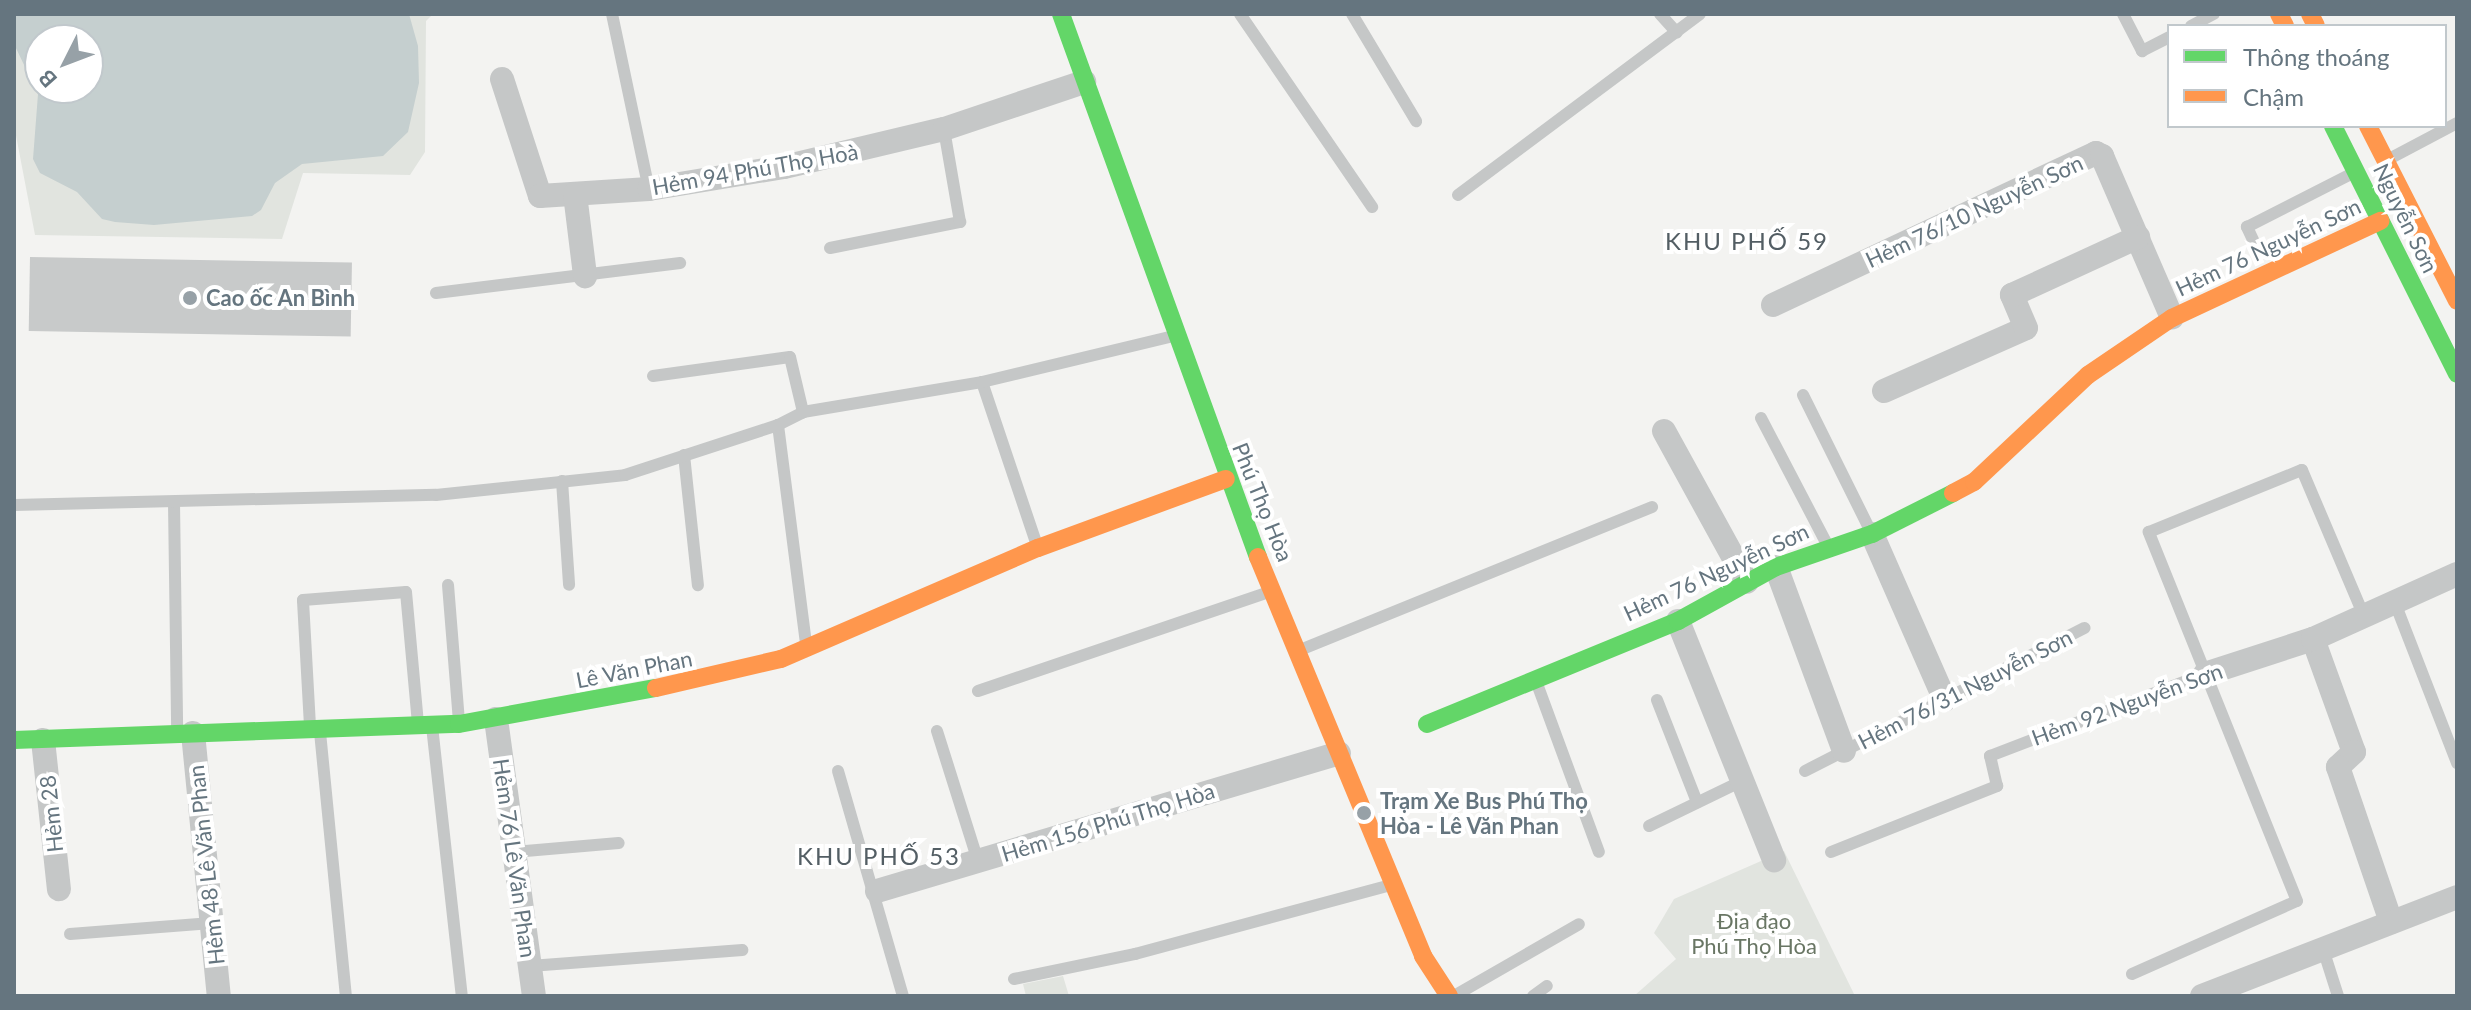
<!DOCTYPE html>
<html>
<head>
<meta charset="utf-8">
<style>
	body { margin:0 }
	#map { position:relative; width:2471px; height:1010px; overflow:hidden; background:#f3f3f1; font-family:Lato,sans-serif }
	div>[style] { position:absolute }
	.green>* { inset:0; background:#e1e4df }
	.water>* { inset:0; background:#c5cfcf }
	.building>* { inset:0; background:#c8caca; transform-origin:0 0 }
	.lane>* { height:12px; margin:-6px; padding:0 6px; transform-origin:6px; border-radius:6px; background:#c5c7c7 }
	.street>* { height:24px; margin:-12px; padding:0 12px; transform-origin:12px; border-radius:12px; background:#c5c7c7 }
	.fast>* { height:18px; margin:-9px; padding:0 9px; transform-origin:9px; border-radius:9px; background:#63d668 }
	.slow>* { height:18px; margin:-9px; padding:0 9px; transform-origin:9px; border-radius:9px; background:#ff974d }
	.dots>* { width:22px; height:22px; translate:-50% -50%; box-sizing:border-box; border:4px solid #fff; border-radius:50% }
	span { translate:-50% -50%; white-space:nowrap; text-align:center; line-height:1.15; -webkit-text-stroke:8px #fff; paint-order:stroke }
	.street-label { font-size:22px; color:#65757f }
	.poi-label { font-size:22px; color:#65757f; font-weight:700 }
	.left { translate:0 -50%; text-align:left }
	.park-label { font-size:22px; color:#697664 }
	.neighbourhood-label { font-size:24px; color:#535e64; letter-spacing:2px }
	.frame { position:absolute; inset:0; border:16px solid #65757f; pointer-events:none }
	.legend { position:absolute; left:2167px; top:24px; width:280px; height:104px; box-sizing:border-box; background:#fff; border:2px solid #c1c8cc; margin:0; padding:10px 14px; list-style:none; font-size:24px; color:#65757f }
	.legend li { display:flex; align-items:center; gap:16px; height:40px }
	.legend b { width:40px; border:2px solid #c1c8cc }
	.north { position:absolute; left:24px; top:24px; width:80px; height:80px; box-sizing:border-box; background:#fff; border:2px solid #c1c8cc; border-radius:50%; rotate:228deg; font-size:22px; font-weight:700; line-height:32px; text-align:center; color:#65757f }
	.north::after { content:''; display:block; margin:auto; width:28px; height:36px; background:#97a1a7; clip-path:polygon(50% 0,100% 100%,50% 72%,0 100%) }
</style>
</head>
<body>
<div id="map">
	<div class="green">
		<div style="clip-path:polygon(evenodd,14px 14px,433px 14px,426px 21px,425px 152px,410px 175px,303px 173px,282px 239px,35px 235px,14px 125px,14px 14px,40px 40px,88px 40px,88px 88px,40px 88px,40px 40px)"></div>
		<div style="clip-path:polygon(1784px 851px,1855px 996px,1634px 996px,1676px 959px,1654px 933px,1674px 899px)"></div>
		<div style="clip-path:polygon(1063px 976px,1069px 996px,1026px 996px,1023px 984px)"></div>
	</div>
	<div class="water">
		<div style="clip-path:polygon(evenodd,14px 14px,409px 14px,418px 46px,419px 83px,408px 132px,383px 156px,302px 164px,275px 183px,261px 210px,252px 216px,154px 225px,115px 222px,102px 219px,77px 192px,40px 173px,33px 159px,38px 94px,14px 44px,14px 14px,40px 40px,88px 40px,88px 88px,40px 88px,40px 40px)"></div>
	</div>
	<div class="building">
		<div style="left:30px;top:257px;width:322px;height:74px;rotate:1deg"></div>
	</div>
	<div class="lane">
		<div style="left:612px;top:14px;width:179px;rotate:78.1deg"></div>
		<div style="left:1240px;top:14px;width:234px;rotate:55.6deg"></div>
		<div style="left:1352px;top:14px;width:125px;rotate:59.1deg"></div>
		<div style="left:1660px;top:14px;width:25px;rotate:48deg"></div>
		<div style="left:2123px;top:14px;width:42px;rotate:62.8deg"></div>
		<div style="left:2142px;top:51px;width:30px;rotate:-27deg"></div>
		<div style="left:2191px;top:26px;width:26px;rotate:-28deg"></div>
		<div style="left:2389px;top:159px;width:77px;rotate:-27.9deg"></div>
		<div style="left:1458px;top:195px;width:302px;rotate:-36.8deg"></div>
		<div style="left:2254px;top:242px;width:17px;rotate:-115deg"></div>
		<div style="left:2247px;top:227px;width:119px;rotate:-27deg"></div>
		<div style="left:830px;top:248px;width:133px;rotate:-11.3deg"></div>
		<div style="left:960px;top:222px;width:94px;rotate:-99.8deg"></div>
		<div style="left:436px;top:293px;width:246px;rotate:-7deg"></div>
		<div style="left:653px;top:376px;width:138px;rotate:-7.9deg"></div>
		<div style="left:790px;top:357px;width:57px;rotate:76.7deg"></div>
		<div style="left:982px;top:382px;width:172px;rotate:71.4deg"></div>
		<div style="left:1803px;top:395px;width:153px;rotate:63.6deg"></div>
		<div style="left:1761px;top:418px;width:144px;rotate:62.4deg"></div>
		<div style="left:778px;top:425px;width:221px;rotate:82.7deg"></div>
		<div style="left:684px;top:455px;width:131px;rotate:83.9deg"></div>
		<div style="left:562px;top:481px;width:104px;rotate:86.1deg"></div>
		<div style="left:174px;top:503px;width:228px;rotate:89.2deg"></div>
		<div style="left:14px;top:505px;width:422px;rotate:-1.4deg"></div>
		<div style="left:436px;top:495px;width:190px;rotate:-6deg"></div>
		<div style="left:625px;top:475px;width:161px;rotate:-18.1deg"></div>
		<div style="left:778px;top:425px;width:28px;rotate:-27deg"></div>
		<div style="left:803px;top:412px;width:181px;rotate:-9.5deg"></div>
		<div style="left:982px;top:382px;width:197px;rotate:-13.5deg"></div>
		<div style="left:448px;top:585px;width:137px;rotate:85.4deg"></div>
		<div style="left:2395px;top:603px;width:172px;rotate:68.8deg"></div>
		<div style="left:1300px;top:650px;width:380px;rotate:-22.1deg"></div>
		<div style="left:1536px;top:681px;width:182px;rotate:69.8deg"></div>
		<div style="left:978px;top:691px;width:307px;rotate:-18.8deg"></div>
		<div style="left:1657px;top:700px;width:110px;rotate:68.6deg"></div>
		<div style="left:310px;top:726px;width:126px;rotate:-93.2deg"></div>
		<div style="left:303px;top:600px;width:103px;rotate:-4.4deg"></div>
		<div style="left:406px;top:592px;width:133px;rotate:84.8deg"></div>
		<div style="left:432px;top:726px;width:272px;rotate:83.7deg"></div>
		<div style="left:937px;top:731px;width:136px;rotate:72.5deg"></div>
		<div style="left:320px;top:732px;width:265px;rotate:84.4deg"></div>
		<div style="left:838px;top:771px;width:234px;rotate:73.9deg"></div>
		<div style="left:1805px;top:771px;width:314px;rotate:-27.1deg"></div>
		<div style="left:1649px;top:826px;width:103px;rotate:-25.8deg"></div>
		<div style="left:514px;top:852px;width:105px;rotate:-4.9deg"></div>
		<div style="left:1831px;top:852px;width:179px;rotate:-21.7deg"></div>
		<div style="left:1997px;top:786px;width:31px;rotate:-103deg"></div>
		<div style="left:1990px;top:756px;width:230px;rotate:-20.9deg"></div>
		<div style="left:70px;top:934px;width:142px;rotate:-4.4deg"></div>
		<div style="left:2323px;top:949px;width:49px;rotate:72.3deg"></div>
		<div style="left:530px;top:966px;width:213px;rotate:-4.3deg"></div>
		<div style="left:2132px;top:974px;width:180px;rotate:-23.9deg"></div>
		<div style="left:2297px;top:901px;width:398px;rotate:-111.9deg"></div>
		<div style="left:2149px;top:532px;width:165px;rotate:-22.1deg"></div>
		<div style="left:2302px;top:470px;width:159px;rotate:67deg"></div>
		<div style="left:1014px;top:979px;width:124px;rotate:-11.7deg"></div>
		<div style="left:1135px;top:954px;width:264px;rotate:-15.1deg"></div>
		<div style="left:1454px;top:996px;width:144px;rotate:-29.9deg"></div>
		<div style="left:1533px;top:996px;width:17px;rotate:-36deg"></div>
	</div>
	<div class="street">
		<div style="left:502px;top:79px;width:123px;rotate:72deg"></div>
		<div style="left:540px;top:196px;width:109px;rotate:-3.7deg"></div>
		<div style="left:649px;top:189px;width:137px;rotate:-9.3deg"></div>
		<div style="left:784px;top:167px;width:164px;rotate:-13.4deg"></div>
		<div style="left:944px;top:129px;width:148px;rotate:-18.6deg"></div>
		<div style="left:575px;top:194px;width:83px;rotate:83deg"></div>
		<div style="left:1773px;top:305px;width:357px;rotate:-25.2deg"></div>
		<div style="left:2096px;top:153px;width:7px;rotate:27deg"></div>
		<div style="left:2102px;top:156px;width:176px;rotate:66.6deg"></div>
		<div style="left:1884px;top:391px;width:155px;rotate:-23.9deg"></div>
		<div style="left:2026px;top:328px;width:36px;rotate:-113deg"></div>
		<div style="left:2012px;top:295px;width:139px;rotate:-24.7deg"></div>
		<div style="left:1664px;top:431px;width:172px;rotate:61.2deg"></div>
		<div style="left:1872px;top:534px;width:181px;rotate:66.3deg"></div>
		<div style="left:1776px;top:567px;width:196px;rotate:69.7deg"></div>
		<div style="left:1678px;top:621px;width:258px;rotate:68.1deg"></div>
		<div style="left:2313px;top:639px;width:120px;rotate:70.1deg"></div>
		<div style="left:2354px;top:752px;width:22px;rotate:137deg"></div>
		<div style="left:2338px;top:767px;width:164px;rotate:71.1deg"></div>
		<div style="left:2205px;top:674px;width:114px;rotate:-18deg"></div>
		<div style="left:2313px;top:639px;width:158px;rotate:-24.3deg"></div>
		<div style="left:496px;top:719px;width:280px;rotate:82.2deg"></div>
		<div style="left:193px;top:733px;width:264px;rotate:84.4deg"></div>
		<div style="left:43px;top:740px;width:150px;rotate:83.9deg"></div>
		<div style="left:877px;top:891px;width:482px;rotate:-16.6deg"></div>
		<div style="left:2202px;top:996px;width:274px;rotate:-21.2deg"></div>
	</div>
	<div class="fast">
		<div style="left:1061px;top:14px;width:578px;rotate:70.06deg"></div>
		<div style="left:2333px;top:126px;width:277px;rotate:63.4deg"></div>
		<div style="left:1427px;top:724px;width:271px;rotate:-22.3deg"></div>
		<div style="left:1678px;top:621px;width:112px;rotate:-28.9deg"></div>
		<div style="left:1776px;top:567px;width:102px;rotate:-19deg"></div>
		<div style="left:1872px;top:534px;width:91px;rotate:-26.8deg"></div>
		<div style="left:14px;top:740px;width:445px;rotate:-2.1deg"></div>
		<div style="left:459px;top:724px;width:200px;rotate:-10.4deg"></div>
	</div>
	<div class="slow">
		<div style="left:2279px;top:14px;width:13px;rotate:63deg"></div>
		<div style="left:2310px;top:14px;width:13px;rotate:63deg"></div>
		<div style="left:2368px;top:126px;width:196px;rotate:63deg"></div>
		<div style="left:1953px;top:493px;width:24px;rotate:-28deg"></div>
		<div style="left:1974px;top:482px;width:156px;rotate:-43.2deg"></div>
		<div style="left:2088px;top:375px;width:102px;rotate:-34.2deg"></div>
		<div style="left:2172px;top:318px;width:230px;rotate:-25deg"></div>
		<div style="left:1258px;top:557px;width:432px;rotate:67.5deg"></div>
		<div style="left:1423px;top:956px;width:48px;rotate:57deg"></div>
		<div style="left:656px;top:688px;width:128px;rotate:-13.1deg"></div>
		<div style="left:781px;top:659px;width:280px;rotate:-23.4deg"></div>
		<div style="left:1038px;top:548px;width:200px;rotate:-20.2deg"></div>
	</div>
	<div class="dots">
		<div style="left:190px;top:298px;background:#97a1a7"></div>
		<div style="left:1364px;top:813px;background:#97a1a7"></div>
	</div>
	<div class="street-label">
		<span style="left:755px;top:169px;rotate:-10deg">Hẻm 94 Phú Thọ Hoà</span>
		<span style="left:1974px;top:211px;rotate:-25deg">Hẻm 76/10 Nguyễn Sơn</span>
		<span style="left:2406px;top:218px;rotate:64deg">Nguyễn Sơn</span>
		<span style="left:2268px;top:247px;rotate:-25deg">Hẻm 76 Nguyễn Sơn</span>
		<span style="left:1263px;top:502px;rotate:68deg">Phú Thọ Hòa</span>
		<span style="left:1716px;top:572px;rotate:-25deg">Hẻm 76 Nguyễn Sơn</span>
		<span style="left:634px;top:669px;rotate:-11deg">Lê Văn Phan</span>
		<span style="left:1965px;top:689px;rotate:-27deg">Hẻm 76/31 Nguyễn Sơn</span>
		<span style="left:2127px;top:704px;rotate:-20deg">Hẻm 92 Nguyễn Sơn</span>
		<span style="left:51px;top:814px;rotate:-96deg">Hẻm 28</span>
		<span style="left:1108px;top:822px;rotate:-17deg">Hẻm 156 Phú Thọ Hòa</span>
		<span style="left:515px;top:858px;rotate:82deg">Hẻm 76 Lê Văn Phan</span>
		<span style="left:206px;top:865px;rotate:-96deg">Hẻm 48 Lê Văn Phan</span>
	</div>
	<div class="poi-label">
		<span class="left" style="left:206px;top:298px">Cao ốc An Bình</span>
		<span class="left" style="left:1380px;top:813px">Trạm Xe Bus Phú Thọ<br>Hòa - Lê Văn Phan</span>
	</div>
	<div class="park-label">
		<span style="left:1754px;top:933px">Địa đạo<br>Phú Thọ Hòa</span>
	</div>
	<div class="neighbourhood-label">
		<span style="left:1747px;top:241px">KHU PHỐ 59</span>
		<span style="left:879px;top:856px">KHU PHỐ 53</span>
	</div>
	<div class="frame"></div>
	<ul class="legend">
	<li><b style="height:10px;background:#63d668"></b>Thông thoáng</li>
	<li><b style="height:10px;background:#ff974d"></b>Chậm</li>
	</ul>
	<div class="north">B</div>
</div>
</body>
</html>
